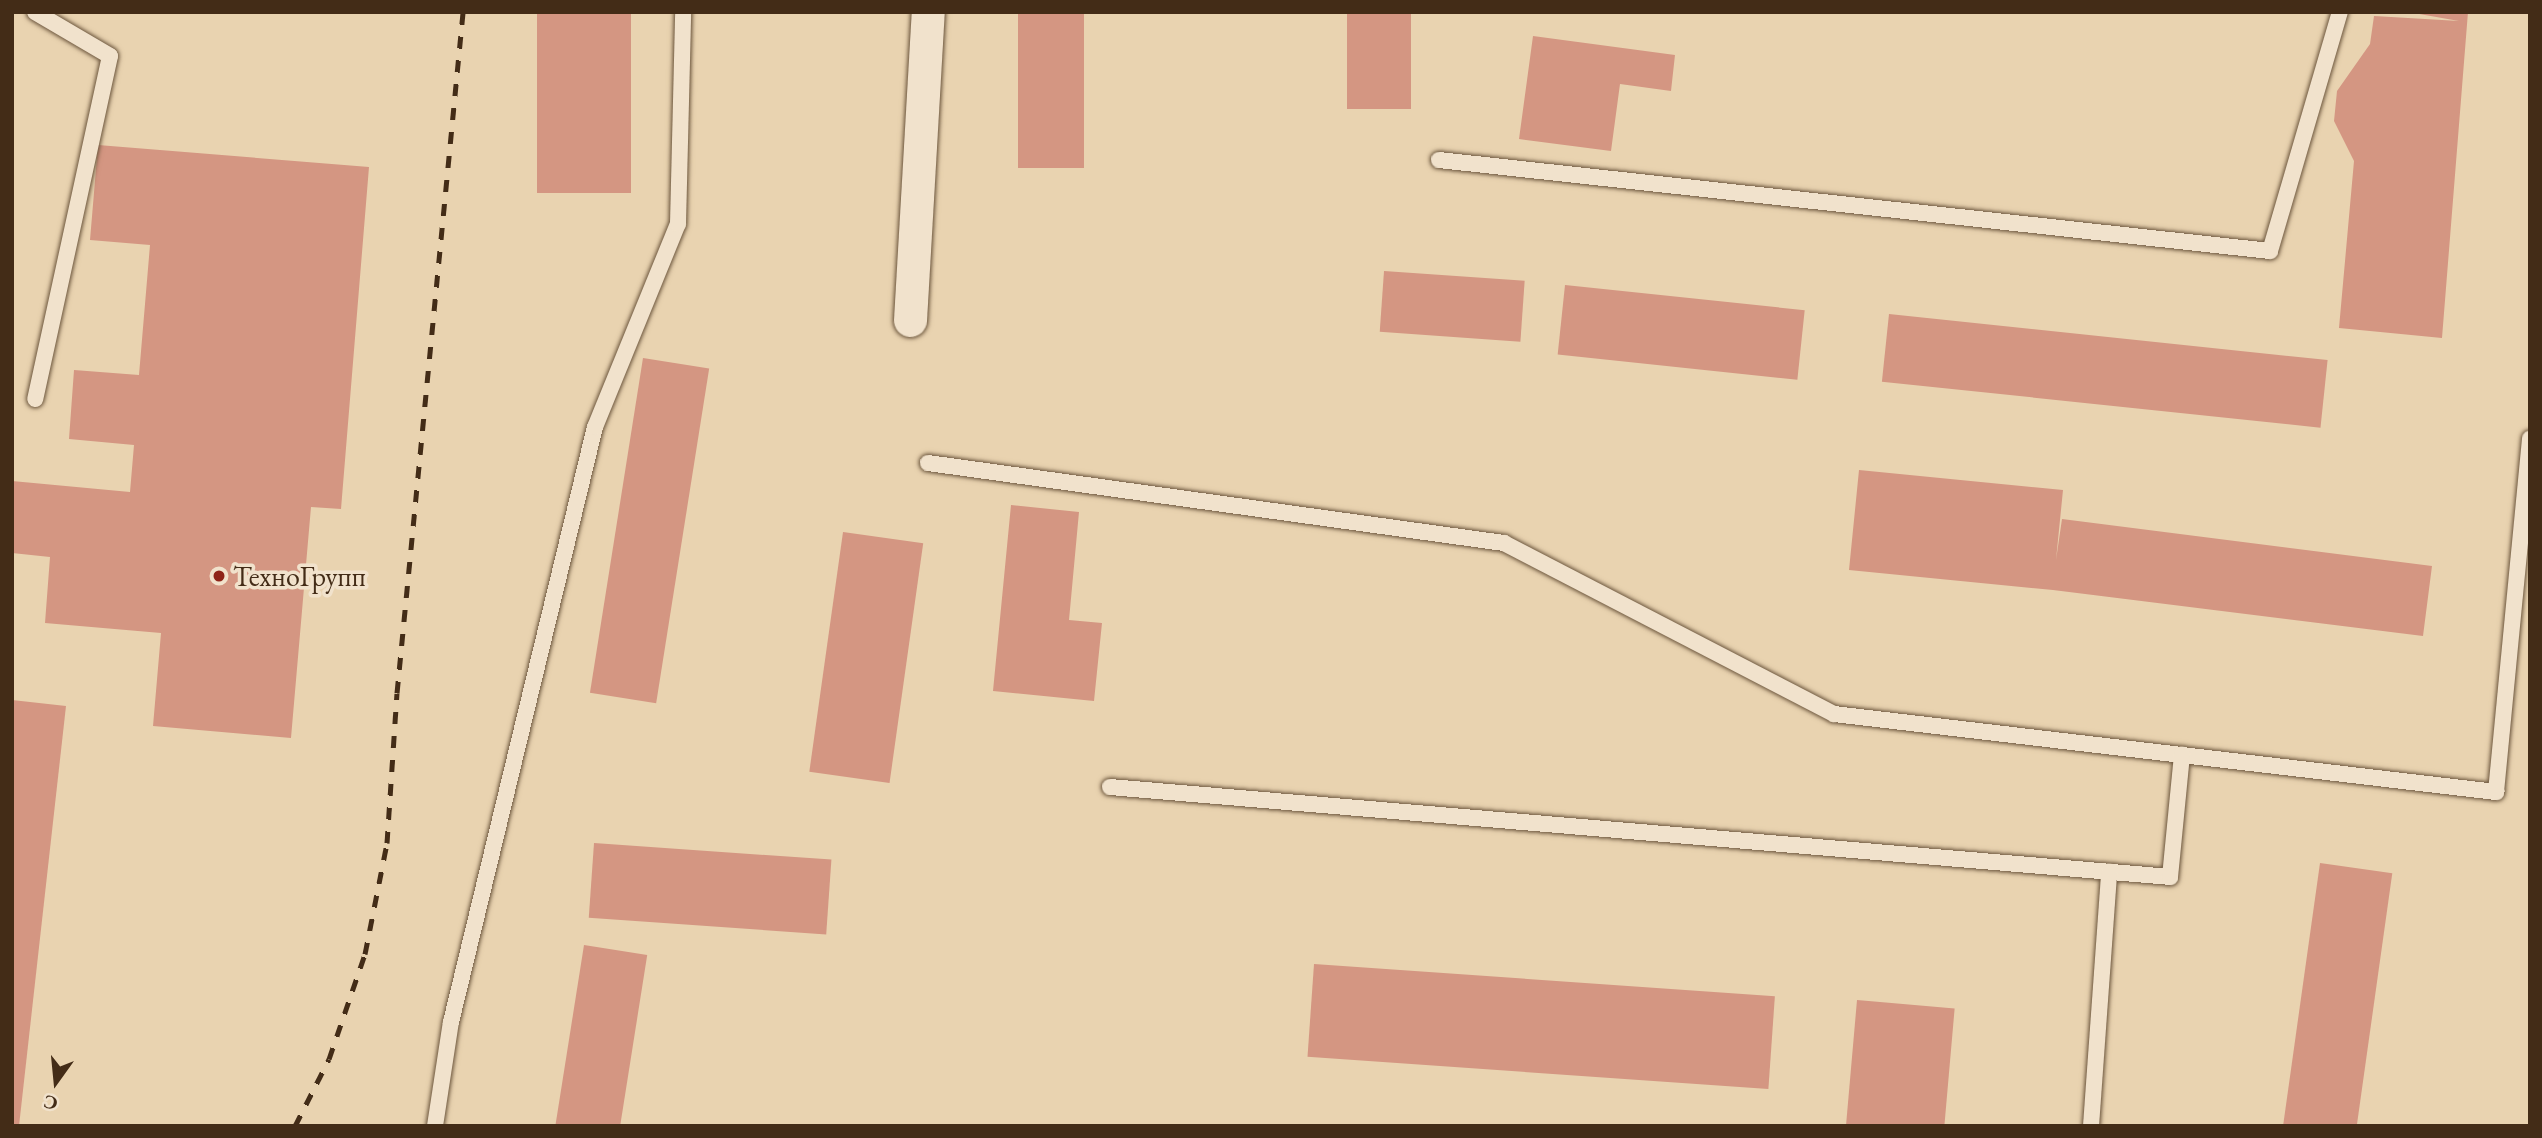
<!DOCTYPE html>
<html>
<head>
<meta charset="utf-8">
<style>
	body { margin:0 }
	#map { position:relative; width:2542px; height:1138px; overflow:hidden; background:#e9d3b0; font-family:"EB Garamond",serif }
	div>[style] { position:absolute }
	.building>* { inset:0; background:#d49682; transform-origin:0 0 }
	.roads { filter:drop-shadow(0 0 2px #6c563d) drop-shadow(0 0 2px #6c563d) }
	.service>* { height:16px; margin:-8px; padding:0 8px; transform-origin:8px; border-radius:8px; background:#f1e2cc }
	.minor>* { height:33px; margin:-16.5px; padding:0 16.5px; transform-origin:16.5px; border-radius:16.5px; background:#f1e2cc }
	.rail>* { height:5px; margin-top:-2.5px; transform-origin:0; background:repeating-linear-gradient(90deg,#432c17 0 12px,transparent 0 24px) }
	.dots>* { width:19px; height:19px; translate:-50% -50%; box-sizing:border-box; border:4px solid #f1e2cc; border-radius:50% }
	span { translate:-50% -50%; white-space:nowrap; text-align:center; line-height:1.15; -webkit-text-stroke:7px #f1e2cc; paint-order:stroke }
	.poi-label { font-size:28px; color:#432c17 }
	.left { translate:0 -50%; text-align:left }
	.frame { position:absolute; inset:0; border:14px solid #432c17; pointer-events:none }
	.north { position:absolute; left:21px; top:1047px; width:70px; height:70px; -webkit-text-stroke:5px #f1e2cc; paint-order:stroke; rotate:195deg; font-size:19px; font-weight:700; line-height:28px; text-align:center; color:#432c17 }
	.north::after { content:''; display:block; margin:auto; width:24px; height:32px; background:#432c17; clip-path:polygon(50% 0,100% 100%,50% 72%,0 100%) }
</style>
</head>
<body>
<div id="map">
	<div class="building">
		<div style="left:537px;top:12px;width:94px;height:181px"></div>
		<div style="left:1018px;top:12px;width:66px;height:156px"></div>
		<div style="left:1347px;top:12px;width:64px;height:97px"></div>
		<div style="clip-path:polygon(2408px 12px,2468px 12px,2442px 338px,2339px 328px,2354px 161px,2334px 121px,2337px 91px,2370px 44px,2374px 16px,2459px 21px)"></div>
		<div style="clip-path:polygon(1533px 36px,1675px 55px,1671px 91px,1620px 84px,1611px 151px,1519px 139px)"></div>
		<div style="clip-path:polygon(98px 145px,369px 167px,341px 509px,311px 507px,291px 738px,153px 726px,161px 633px,45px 623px,50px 557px,12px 553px,12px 481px,130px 492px,134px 445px,69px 439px,74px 370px,139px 375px,150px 245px,90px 240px)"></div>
		<div style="left:1384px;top:271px;width:141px;height:61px;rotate:4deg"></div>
		<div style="left:1565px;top:285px;width:241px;height:70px;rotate:6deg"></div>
		<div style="left:1889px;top:314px;width:441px;height:68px;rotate:6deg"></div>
		<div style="left:643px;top:358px;width:67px;height:339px;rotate:9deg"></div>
		<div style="clip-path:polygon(1859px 470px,2063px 490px,2056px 560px,2062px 519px,2432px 566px,2423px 636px,2053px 590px,1849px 570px)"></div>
		<div style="clip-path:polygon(1011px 505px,1079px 512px,1069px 620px,1102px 623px,1094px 701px,993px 691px)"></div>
		<div style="left:843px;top:532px;width:81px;height:242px;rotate:8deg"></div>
		<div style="clip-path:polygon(12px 700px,66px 706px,19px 1126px,12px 1126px)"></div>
		<div style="left:594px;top:843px;width:238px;height:75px;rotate:4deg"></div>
		<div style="left:2320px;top:863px;width:73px;height:266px;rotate:8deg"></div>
		<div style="left:584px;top:945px;width:64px;height:183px;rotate:9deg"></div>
		<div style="left:1314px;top:964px;width:462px;height:93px;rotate:4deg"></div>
		<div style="left:1857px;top:1000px;width:98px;height:126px;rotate:5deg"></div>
	</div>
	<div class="roads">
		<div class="service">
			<div style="left:35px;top:12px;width:87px;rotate:30.4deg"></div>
			<div style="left:110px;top:56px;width:351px;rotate:102.3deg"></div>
			<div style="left:1439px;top:160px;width:836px;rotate:6.25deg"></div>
			<div style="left:2270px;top:251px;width:249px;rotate:-73.7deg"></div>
			<div style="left:928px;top:463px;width:582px;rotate:7.91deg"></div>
			<div style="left:1504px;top:543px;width:372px;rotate:27.4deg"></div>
			<div style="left:1834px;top:714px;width:667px;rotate:6.72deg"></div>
			<div style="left:2496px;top:792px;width:355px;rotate:-84.5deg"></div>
			<div style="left:1110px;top:787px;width:1064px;rotate:4.85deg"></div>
			<div style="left:2170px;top:877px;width:123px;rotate:-84.4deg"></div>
			<div style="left:435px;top:1126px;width:105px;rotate:-81.3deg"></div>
			<div style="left:451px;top:1022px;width:612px;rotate:-76.4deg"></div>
			<div style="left:595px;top:427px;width:219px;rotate:-67.8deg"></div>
			<div style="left:678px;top:224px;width:212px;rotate:-88.6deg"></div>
			<div style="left:2091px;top:1126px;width:255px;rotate:-85.9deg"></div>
		</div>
		<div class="minor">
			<div style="left:910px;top:320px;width:309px;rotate:-86.7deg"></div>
		</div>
	</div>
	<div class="rail">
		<div style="left:295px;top:1126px;width:75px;rotate:-63.1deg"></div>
		<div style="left:329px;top:1059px;width:111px;rotate:-71.1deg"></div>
		<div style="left:365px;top:954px;width:113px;rotate:-78.8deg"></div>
		<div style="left:387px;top:843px;width:150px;rotate:-86.2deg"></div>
		<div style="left:397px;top:693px;width:684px;rotate:-84.46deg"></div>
	</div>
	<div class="dots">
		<div style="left:219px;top:576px;background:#8f2418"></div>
	</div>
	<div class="poi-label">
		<span class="left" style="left:233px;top:576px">ТехноГрупп</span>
	</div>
	<div class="frame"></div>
	<div class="north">С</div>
</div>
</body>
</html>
